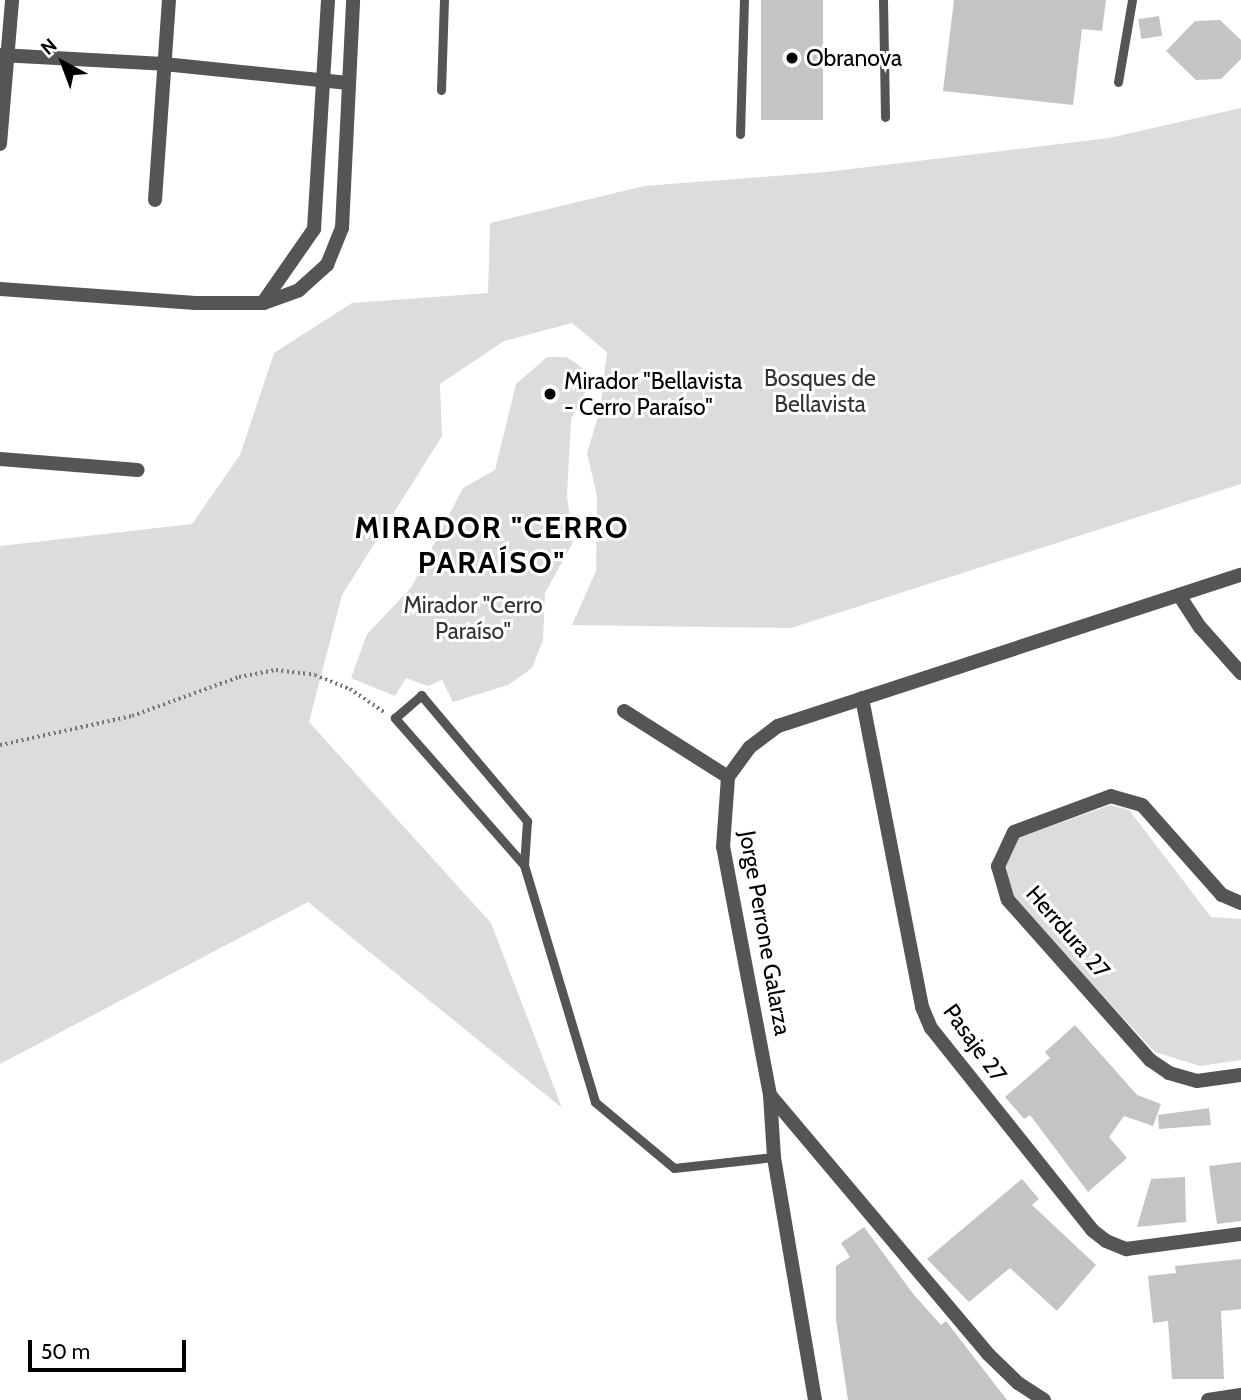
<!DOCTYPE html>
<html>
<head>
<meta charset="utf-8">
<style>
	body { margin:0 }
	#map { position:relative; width:1241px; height:1400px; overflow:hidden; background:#fff; font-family:Cabin,sans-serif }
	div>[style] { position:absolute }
	.green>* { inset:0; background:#dcdcdc }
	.building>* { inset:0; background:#c4c4c4; transform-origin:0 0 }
	.path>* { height:3.5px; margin-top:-1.75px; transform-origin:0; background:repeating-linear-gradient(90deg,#777 0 2px,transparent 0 5.5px) }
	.lane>* { height:9px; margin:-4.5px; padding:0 4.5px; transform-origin:4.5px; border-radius:4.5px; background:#555 }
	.street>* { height:14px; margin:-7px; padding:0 7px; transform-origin:7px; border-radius:7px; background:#555 }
	.dots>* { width:19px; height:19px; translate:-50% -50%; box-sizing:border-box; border:4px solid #fff; border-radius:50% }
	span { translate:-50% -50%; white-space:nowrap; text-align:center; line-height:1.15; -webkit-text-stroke:6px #fff; paint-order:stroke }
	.poi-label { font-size:23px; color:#000 }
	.left { translate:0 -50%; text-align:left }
	.park-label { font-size:23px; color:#333 }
	.street-label { font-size:23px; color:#000 }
	.district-label { font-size:30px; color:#000; font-weight:700; letter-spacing:2px }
	.north { position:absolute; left:28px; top:28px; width:70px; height:70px; -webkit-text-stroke:5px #fff; paint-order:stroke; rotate:319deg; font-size:19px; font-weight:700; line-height:28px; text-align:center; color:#000 }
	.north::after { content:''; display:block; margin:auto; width:24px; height:32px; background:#000; clip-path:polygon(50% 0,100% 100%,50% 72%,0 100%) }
	.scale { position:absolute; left:28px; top:1340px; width:158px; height:32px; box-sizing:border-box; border:4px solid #000; border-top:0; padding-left:9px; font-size:21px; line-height:24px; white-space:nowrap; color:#000; -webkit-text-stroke:5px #fff; paint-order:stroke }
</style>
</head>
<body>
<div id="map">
	<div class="green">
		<div style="clip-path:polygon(1241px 108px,1241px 484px,791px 628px,572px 625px,596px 571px,597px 496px,587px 453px,600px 410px,607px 352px,572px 323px,504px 341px,440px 384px,442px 436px,342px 595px,309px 722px,491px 923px,562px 1108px,308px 902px,0 1064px,0 546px,192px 524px,240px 455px,274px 353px,352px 303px,488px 293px,490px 223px,644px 186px,826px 172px,1109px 138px)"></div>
		<div style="clip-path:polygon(547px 357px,566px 357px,576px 363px,584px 370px,586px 391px,571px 419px,567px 496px,573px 542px,545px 593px,543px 640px,532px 668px,508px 685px,453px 702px,442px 680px,428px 686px,406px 678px,395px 696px,351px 678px,367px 634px,411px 588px,463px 488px,495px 470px,516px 384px)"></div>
		<div style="clip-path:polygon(1110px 805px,1129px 810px,1211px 917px,1241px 919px,1241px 1060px,1200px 1066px,1155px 1052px,1014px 901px,1006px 865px,1019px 838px)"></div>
	</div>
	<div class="building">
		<div style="left:761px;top:0;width:62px;height:120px"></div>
		<div style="clip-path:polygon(954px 0,1106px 0,1102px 31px,1082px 29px,1073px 105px,943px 91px)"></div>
		<div style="left:1159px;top:16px;width:20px;height:21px;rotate:81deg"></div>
		<div style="clip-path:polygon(1220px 20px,1241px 40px,1241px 59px,1221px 79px,1196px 80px,1166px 51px,1195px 21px)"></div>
		<div style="clip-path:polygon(1075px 1025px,1137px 1095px,1161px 1104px,1153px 1126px,1124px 1116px,1109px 1137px,1127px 1158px,1088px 1192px,1030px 1115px,1024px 1119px,1005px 1097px,1050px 1058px,1045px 1052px)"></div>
		<div style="clip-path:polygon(1209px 1108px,1211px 1125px,1159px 1129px,1158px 1115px)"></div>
		<div style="clip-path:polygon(1241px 1162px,1241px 1221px,1217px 1224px,1209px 1166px)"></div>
		<div style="clip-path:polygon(1185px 1177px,1186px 1222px,1137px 1227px,1151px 1179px)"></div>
		<div style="clip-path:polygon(1022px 1179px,1039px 1199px,1032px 1205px,1096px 1265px,1057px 1311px,1010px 1268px,969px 1302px,927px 1259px)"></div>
		<div style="clip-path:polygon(864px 1227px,914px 1295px,941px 1325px,946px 1321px,1007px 1400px,848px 1400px,836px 1320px,836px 1266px,850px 1257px,841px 1243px)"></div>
		<div style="clip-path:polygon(1241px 1259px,1241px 1309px,1221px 1311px,1224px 1379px,1172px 1379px,1168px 1321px,1153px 1323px,1148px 1276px,1176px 1273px,1175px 1266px)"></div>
	</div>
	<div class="path">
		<div style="left:0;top:745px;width:135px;rotate:-12.4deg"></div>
		<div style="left:132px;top:716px;width:114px;rotate:-20deg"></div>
		<div style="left:239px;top:677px;width:38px;rotate:-11deg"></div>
		<div style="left:276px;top:670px;width:39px;rotate:7deg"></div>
		<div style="left:315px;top:675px;width:38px;rotate:22deg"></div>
		<div style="left:350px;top:689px;width:41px;rotate:34.1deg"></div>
	</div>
	<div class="lane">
		<div style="left:883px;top:0;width:117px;rotate:89deg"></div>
		<div style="left:1118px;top:82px;width:83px;rotate:-80.3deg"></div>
		<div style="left:441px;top:90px;width:90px;rotate:-88.1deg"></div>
		<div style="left:740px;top:134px;width:134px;rotate:-88.3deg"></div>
		<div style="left:524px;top:865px;width:196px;rotate:-131.3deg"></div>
		<div style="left:395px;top:718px;width:35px;rotate:-41deg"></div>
		<div style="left:421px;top:695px;width:165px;rotate:49.9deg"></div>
		<div style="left:527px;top:821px;width:44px;rotate:93.9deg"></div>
		<div style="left:524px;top:865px;width:247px;rotate:73.3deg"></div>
		<div style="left:595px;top:1102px;width:103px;rotate:39.9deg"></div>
		<div style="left:674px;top:1168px;width:101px;rotate:-6.3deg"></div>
	</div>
	<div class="street">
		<div style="left:0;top:55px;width:164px;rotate:3.1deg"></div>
		<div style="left:164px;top:64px;width:185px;rotate:5.9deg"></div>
		<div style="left:0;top:144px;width:144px;rotate:-85.2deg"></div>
		<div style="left:155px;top:200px;width:200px;rotate:-86deg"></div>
		<div style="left:0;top:289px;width:196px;rotate:4.1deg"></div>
		<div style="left:195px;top:303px;width:69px"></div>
		<div style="left:264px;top:303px;width:37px;rotate:-20deg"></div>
		<div style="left:299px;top:290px;width:38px;rotate:-42deg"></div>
		<div style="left:327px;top:265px;width:40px;rotate:-68deg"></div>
		<div style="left:342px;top:228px;width:228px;rotate:-87.2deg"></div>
		<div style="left:264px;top:301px;width:88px;rotate:-55.2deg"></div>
		<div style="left:314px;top:229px;width:229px;rotate:-86.5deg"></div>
		<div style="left:0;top:459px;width:138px;rotate:4.6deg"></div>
		<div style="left:1179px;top:595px;width:38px;rotate:57deg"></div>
		<div style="left:1200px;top:627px;width:62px;rotate:48.3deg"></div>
		<div style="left:862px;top:698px;width:315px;rotate:79deg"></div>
		<div style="left:922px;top:1007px;width:23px;rotate:67deg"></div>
		<div style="left:931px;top:1028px;width:258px;rotate:51.4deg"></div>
		<div style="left:1092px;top:1230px;width:18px;rotate:38deg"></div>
		<div style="left:1106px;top:1241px;width:22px;rotate:22deg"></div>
		<div style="left:1126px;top:1249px;width:116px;rotate:-7.4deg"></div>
		<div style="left:624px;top:711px;width:123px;rotate:32.4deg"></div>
		<div style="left:1241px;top:903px;width:21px;rotate:-157deg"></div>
		<div style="left:1222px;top:895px;width:120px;rotate:-131.6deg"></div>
		<div style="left:1142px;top:805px;width:32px;rotate:-164deg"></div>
		<div style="left:1111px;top:796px;width:103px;rotate:159.6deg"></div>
		<div style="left:1014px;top:832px;width:38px;rotate:115deg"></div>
		<div style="left:998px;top:866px;width:35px;rotate:74deg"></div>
		<div style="left:1008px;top:900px;width:214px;rotate:48.4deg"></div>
		<div style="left:1150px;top:1060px;width:23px;rotate:34deg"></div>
		<div style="left:1169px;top:1073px;width:29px;rotate:16deg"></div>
		<div style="left:1197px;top:1081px;width:44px;rotate:-7.8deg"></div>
		<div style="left:770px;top:1095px;width:339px;rotate:49.9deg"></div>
		<div style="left:988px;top:1354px;width:42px;rotate:44deg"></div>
		<div style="left:1018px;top:1383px;width:31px;rotate:33deg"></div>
		<div style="left:815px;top:1400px;width:246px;rotate:-99.6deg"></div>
		<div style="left:774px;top:1157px;width:62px;rotate:-93.7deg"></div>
		<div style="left:770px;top:1095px;width:252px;rotate:-100.7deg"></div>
		<div style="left:723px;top:847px;width:70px;rotate:-85.9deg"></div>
		<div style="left:728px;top:777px;width:37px;rotate:-54deg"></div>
		<div style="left:750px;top:747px;width:35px;rotate:-37deg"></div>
		<div style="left:778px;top:726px;width:487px;rotate:-18.1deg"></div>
		<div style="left:1208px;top:1400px;width:33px;rotate:-9deg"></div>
	</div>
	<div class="dots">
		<div style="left:792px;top:58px;background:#000"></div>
		<div style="left:550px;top:394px;background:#000"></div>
	</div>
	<div class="poi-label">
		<span class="left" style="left:806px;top:58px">Obranova</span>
		<span class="left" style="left:564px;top:394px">Mirador "Bellavista<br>- Cerro Paraíso"</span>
	</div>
	<div class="park-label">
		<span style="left:820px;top:391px">Bosques de<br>Bellavista</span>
		<span style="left:473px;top:618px">Mirador "Cerro<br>Paraíso"</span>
	</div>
	<div class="street-label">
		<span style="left:1068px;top:932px;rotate:49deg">Herrdura 27</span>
		<span style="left:765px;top:933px;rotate:80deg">Jorge Perrone Galarza</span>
		<span style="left:975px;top:1043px;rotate:54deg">Pasaje 27</span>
	</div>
	<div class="district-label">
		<span style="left:492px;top:545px">MIRADOR "CERRO<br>PARAÍSO"</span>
	</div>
	<div class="north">N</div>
	<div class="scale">50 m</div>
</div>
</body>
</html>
